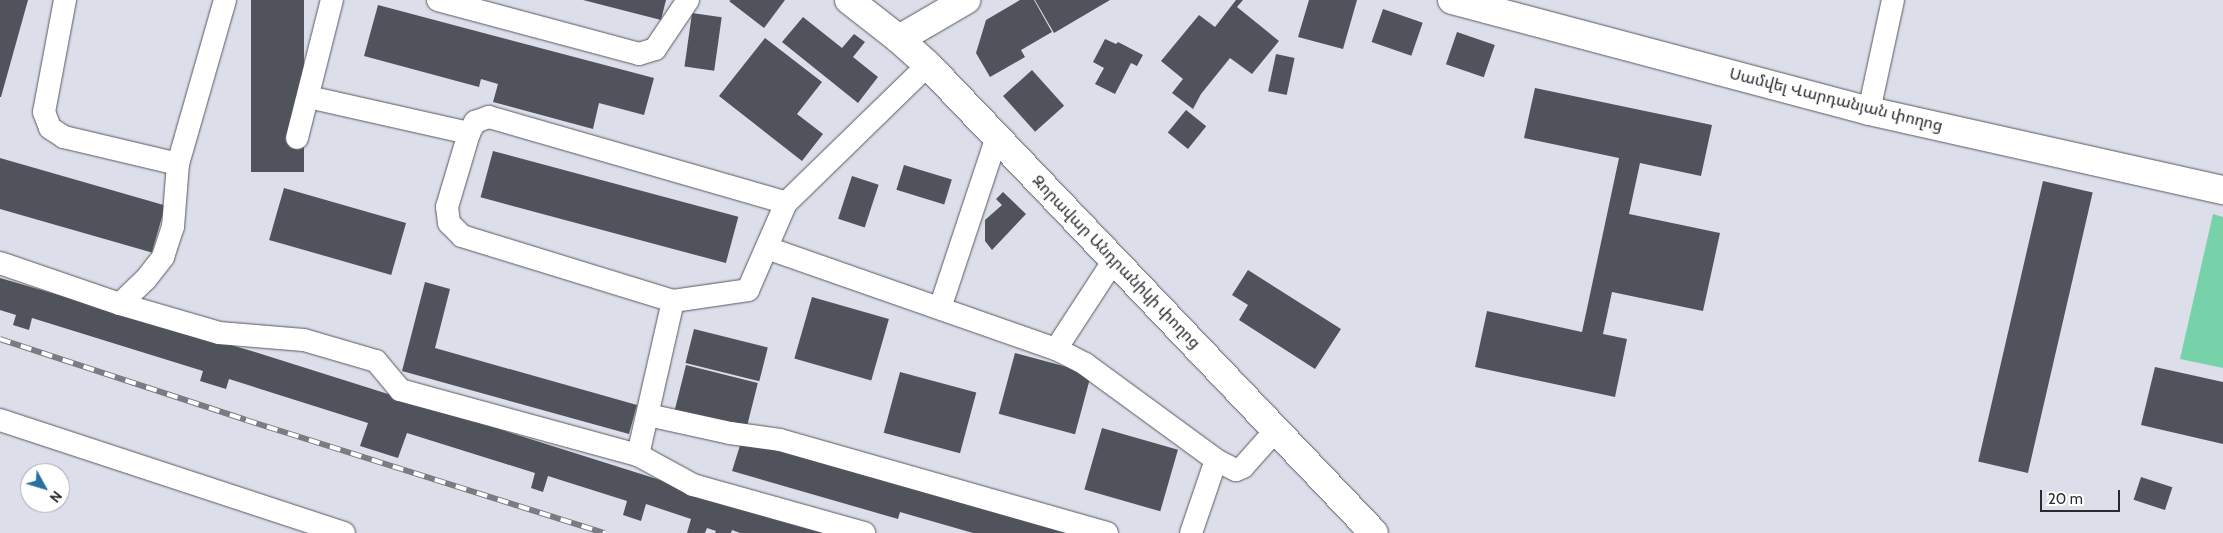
<!DOCTYPE html>
<html>
<head>
<meta charset="utf-8">
<style>
	body { margin:0 }
	#map { position:relative; width:2223px; height:533px; overflow:hidden; background:#dcdeea; font-family:Cabin,"Noto Sans Armenian",sans-serif }
	div>[style] { position:absolute }
	.green>* { inset:0; background:#78d2a9 }
	.building>* { inset:0; background:#50535c; transform-origin:0 0 }
	.roads { filter:drop-shadow(0 0 1px #575963) drop-shadow(0 0 1px #575963) }
	.minor>* { height:22px; margin:-11px; padding:0 11px; transform-origin:11px; border-radius:11px; background:#fff }
	.tertiary>* { height:28px; margin:-14px; padding:0 14px; transform-origin:14px; border-radius:14px; background:#fff }
	.rail>* { height:5.5px; margin-top:-2.75px; transform-origin:0; background:repeating-linear-gradient(90deg,#fff 0 11px,#7a7b83 0 22px); box-sizing:border-box; border-block:1px solid #7a7b83 }
	span { translate:-50% -50%; white-space:nowrap; text-align:center; line-height:1.15; -webkit-text-stroke:5px #fff; paint-order:stroke }
	.street-label { font-size:16px; color:#292a2e }
	.north { position:absolute; left:20px; top:463px; width:50px; height:50px; box-sizing:border-box; background:#fff; border:1px solid #a9aaab; border-radius:50%; rotate:129deg; font-size:14px; font-weight:700; line-height:20px; text-align:center; color:#292a2e }
	.north::after { content:''; display:block; margin:auto; width:18px; height:22px; background:#2870a4; clip-path:polygon(50% 0,100% 100%,50% 72%,0 100%) }
	.scale { position:absolute; left:2040px; top:490px; width:80px; height:22px; box-sizing:border-box; border:2px solid #292a2e; border-top:0; padding-left:6px; font-size:15px; line-height:18px; white-space:nowrap; color:#292a2e; -webkit-text-stroke:4px #fff; paint-order:stroke }
</style>
</head>
<body>
<div id="map">
	<div class="green">
		<div style="clip-path:polygon(2213px 214px,2223px 217px,2223px 368px,2180px 359px)"></div>
	</div>
	<div class="building">
		<div style="clip-path:polygon(0 0,28px 0,1px 97px,0 97px)"></div>
		<div style="left:251px;top:0;width:53px;height:172px"></div>
		<div style="clip-path:polygon(583px 0,666px 0,661px 20px)"></div>
		<div style="clip-path:polygon(731px 0,785px 0,764px 28px,729px 1px)"></div>
		<div style="clip-path:polygon(1020px 0,1034px 0,1052px 32px,1021px 50px,1025px 57px,990px 77px,976px 53px,986px 20px)"></div>
		<div style="clip-path:polygon(1035px 0,1110px 0,1054px 33px)"></div>
		<div style="clip-path:polygon(1236px 0,1243px 0,1237px 7px,1279px 41px,1252px 74px,1230px 58px,1201px 94px,1193px 109px,1172px 93px,1183px 79px,1161px 61px,1199px 15px,1215px 27px)"></div>
		<div style="clip-path:polygon(1309px 0,1357px 0,1343px 49px,1298px 37px)"></div>
		<div style="clip-path:polygon(378px 5px,654px 78px,644px 115px,599px 103px,593px 129px,493px 102px,498px 84px,481px 79px,479px 87px,364px 56px)"></div>
		<div style="left:1383px;top:9px;width:42px;height:35px;rotate:19deg"></div>
		<div style="left:692px;top:13px;width:30px;height:54px;rotate:8deg"></div>
		<div style="clip-path:polygon(803px 17px,842px 48px,854px 34px,865px 42px,853px 57px,878px 77px,858px 103px,782px 42px)"></div>
		<div style="left:1457px;top:32px;width:40px;height:34px;rotate:19deg"></div>
		<div style="clip-path:polygon(765px 38px,822px 82px,797px 114px,823px 134px,802px 161px,719px 96px)"></div>
		<div style="clip-path:polygon(1105px 39px,1116px 44px,1118px 42px,1143px 55px,1137px 66px,1131px 63px,1115px 94px,1095px 84px,1104px 68px,1093px 62px)"></div>
		<div style="left:1276px;top:54px;width:19px;height:38px;rotate:12deg"></div>
		<div style="left:1032px;top:70px;width:48px;height:39px;rotate:48deg"></div>
		<div style="clip-path:polygon(1535px 88px,1712px 125px,1701px 176px,1640px 163px,1629px 214px,1720px 233px,1703px 311px,1612px 292px,1603px 334px,1627px 339px,1615px 397px,1475px 367px,1487px 311px,1582px 332px,1619px 158px,1524px 138px)"></div>
		<div style="left:1186px;top:110px;width:26px;height:29px;rotate:39deg"></div>
		<div style="left:493px;top:151px;width:254px;height:48px;rotate:15deg"></div>
		<div style="left:0;top:158px;width:172px;height:49px;rotate:16deg"></div>
		<div style="left:904px;top:165px;width:50px;height:26px;rotate:17deg"></div>
		<div style="left:852px;top:176px;width:28px;height:45px;rotate:18deg"></div>
		<div style="left:2043px;top:181px;width:51px;height:288px;rotate:13deg"></div>
		<div style="left:284px;top:188px;width:127px;height:54px;rotate:16deg"></div>
		<div style="clip-path:polygon(1003px 192px,1026px 214px,992px 250px,985px 241px,985px 220px,1002px 205px,996px 199px)"></div>
		<div style="clip-path:polygon(1248px 270px,1341px 329px,1315px 369px,1239px 320px,1248px 305px,1232px 295px)"></div>
		<div style="clip-path:polygon(0 278px,255px 352px,828px 533px,740px 533px,732px 530px,731px 533px,715px 533px,716px 531px,707px 528px,705px 533px,687px 533px,691px 519px,646px 504px,641px 521px,623px 515px,627px 501px,548px 476px,543px 492px,531px 488px,535px 473px,407px 433px,398px 458px,360px 446px,368px 423px,229px 379px,226px 389px,200px 381px,203px 371px,32px 318px,29px 330px,13px 325px,16px 315px,0 310px)"></div>
		<div style="clip-path:polygon(425px 282px,450px 289px,435px 348px,637px 405px,629px 434px,402px 371px)"></div>
		<div style="left:812px;top:297px;width:80px;height:64px;rotate:16deg"></div>
		<div style="left:694px;top:329px;width:76px;height:35px;rotate:14deg"></div>
		<div style="left:1015px;top:353px;width:79px;height:63px;rotate:15deg"></div>
		<div style="left:686px;top:365px;width:74px;height:47px;rotate:14deg"></div>
		<div style="clip-path:polygon(2155px 367px,2223px 382px,2223px 444px,2141px 425px)"></div>
		<div style="left:900px;top:372px;width:79px;height:63px;rotate:15deg"></div>
		<div style="left:1102px;top:428px;width:79px;height:64px;rotate:16deg"></div>
		<div style="clip-path:polygon(742px 439px,1067px 533px,973px 533px,900px 512px,898px 519px,732px 471px)"></div>
		<div style="left:2141px;top:477px;width:33px;height:24px;rotate:18deg"></div>
	</div>
	<div class="roads">
		<div class="minor">
			<div style="left:65px;top:0;width:114px;rotate:100.6deg"></div>
			<div style="left:44px;top:112px;width:17px;rotate:69deg"></div>
			<div style="left:50px;top:128px;width:17px;rotate:33deg"></div>
			<div style="left:64px;top:137px;width:117px;rotate:13.3deg"></div>
			<div style="left:438px;top:0;width:208px;rotate:15deg"></div>
			<div style="left:639px;top:54px;width:17px;rotate:-17deg"></div>
			<div style="left:655px;top:49px;width:59px;rotate:-56deg"></div>
			<div style="left:308px;top:97px;width:165px;rotate:12.6deg"></div>
			<div style="left:1869px;top:111px;width:114px;rotate:-77.8deg"></div>
			<div style="left:297px;top:138px;width:142px;rotate:-75.8deg"></div>
			<div style="left:767px;top:248px;width:306px;rotate:19.3deg"></div>
			<div style="left:1056px;top:349px;width:33px;rotate:27deg"></div>
			<div style="left:1085px;top:364px;width:162px;rotate:36.2deg"></div>
			<div style="left:1216px;top:460px;width:22px;rotate:27deg"></div>
			<div style="left:1236px;top:470px;width:8px;rotate:-23deg"></div>
			<div style="left:1243px;top:467px;width:50px;rotate:-48.3deg"></div>
			<div style="left:0;top:263px;width:127px;rotate:18.9deg"></div>
			<div style="left:120px;top:304px;width:103px;rotate:16.3deg"></div>
			<div style="left:219px;top:333px;width:85px;rotate:4.7deg"></div>
			<div style="left:304px;top:340px;width:75px;rotate:16.3deg"></div>
			<div style="left:376px;top:361px;width:38px;rotate:50deg"></div>
			<div style="left:400px;top:390px;width:247px;rotate:15.3deg"></div>
			<div style="left:638px;top:455px;width:63px;rotate:28.6deg"></div>
			<div style="left:693px;top:485px;width:178px;rotate:15.7deg"></div>
			<div style="left:673px;top:301px;width:221px;rotate:-162.9deg"></div>
			<div style="left:462px;top:236px;width:18px;rotate:-135deg"></div>
			<div style="left:449px;top:223px;width:16px;rotate:-97deg"></div>
			<div style="left:447px;top:207px;width:77px;rotate:-73.4deg"></div>
			<div style="left:469px;top:133px;width:13px;rotate:-61deg"></div>
			<div style="left:475px;top:122px;width:15px;rotate:-20deg"></div>
			<div style="left:489px;top:117px;width:309px;rotate:16.1deg"></div>
			<div style="left:120px;top:304px;width:36px;rotate:-44deg"></div>
			<div style="left:146px;top:279px;width:28px;rotate:-52deg"></div>
			<div style="left:163px;top:257px;width:32px;rotate:-72deg"></div>
			<div style="left:173px;top:227px;width:63px;rotate:-85.5deg"></div>
			<div style="left:178px;top:164px;width:171px;rotate:-74deg"></div>
			<div style="left:940px;top:308px;width:180px;rotate:-71.6deg"></div>
			<div style="left:1056px;top:349px;width:106px;rotate:-56.9deg"></div>
			<div style="left:648px;top:415px;width:84px;rotate:12.4deg"></div>
			<div style="left:730px;top:433px;width:50px;rotate:8deg"></div>
			<div style="left:780px;top:440px;width:340px;rotate:15.9deg"></div>
			<div style="left:0;top:420px;width:362px;rotate:18.2deg"></div>
			<div style="left:638px;top:455px;width:158px;rotate:-77.2deg"></div>
			<div style="left:673px;top:301px;width:76px;rotate:-8.3deg"></div>
			<div style="left:748px;top:290px;width:95px;rotate:-66.4deg"></div>
			<div style="left:786px;top:203px;width:198px;rotate:-44.2deg"></div>
			<div style="left:1191px;top:533px;width:77px;rotate:-71.1deg"></div>
		</div>
		<div class="tertiary">
			<div style="left:849px;top:0;width:63px;rotate:38deg"></div>
			<div style="left:899px;top:39px;width:39px;rotate:42deg"></div>
			<div style="left:928px;top:65px;width:646px;rotate:46.38deg"></div>
			<div style="left:1452px;top:0;width:432px;rotate:14.9deg"></div>
			<div style="left:1869px;top:111px;width:363px;rotate:12.6deg"></div>
			<div style="left:899px;top:39px;width:78px;rotate:-30.2deg"></div>
		</div>
	</div>
	<div class="rail">
		<div style="left:0;top:339px;width:259px;rotate:18.2deg"></div>
		<div style="left:246px;top:420px;width:376px;rotate:17.5deg"></div>
	</div>
	<div class="street-label">
		<span style="left:1836px;top:100px;rotate:14deg">Սամվել Վարդանյան փողոց</span>
		<span style="left:1116px;top:262px;rotate:46deg">Զորավար Անդրանիկի փողոց</span>
	</div>
	<div class="north">N</div>
	<div class="scale">20 m</div>
</div>
</body>
</html>
